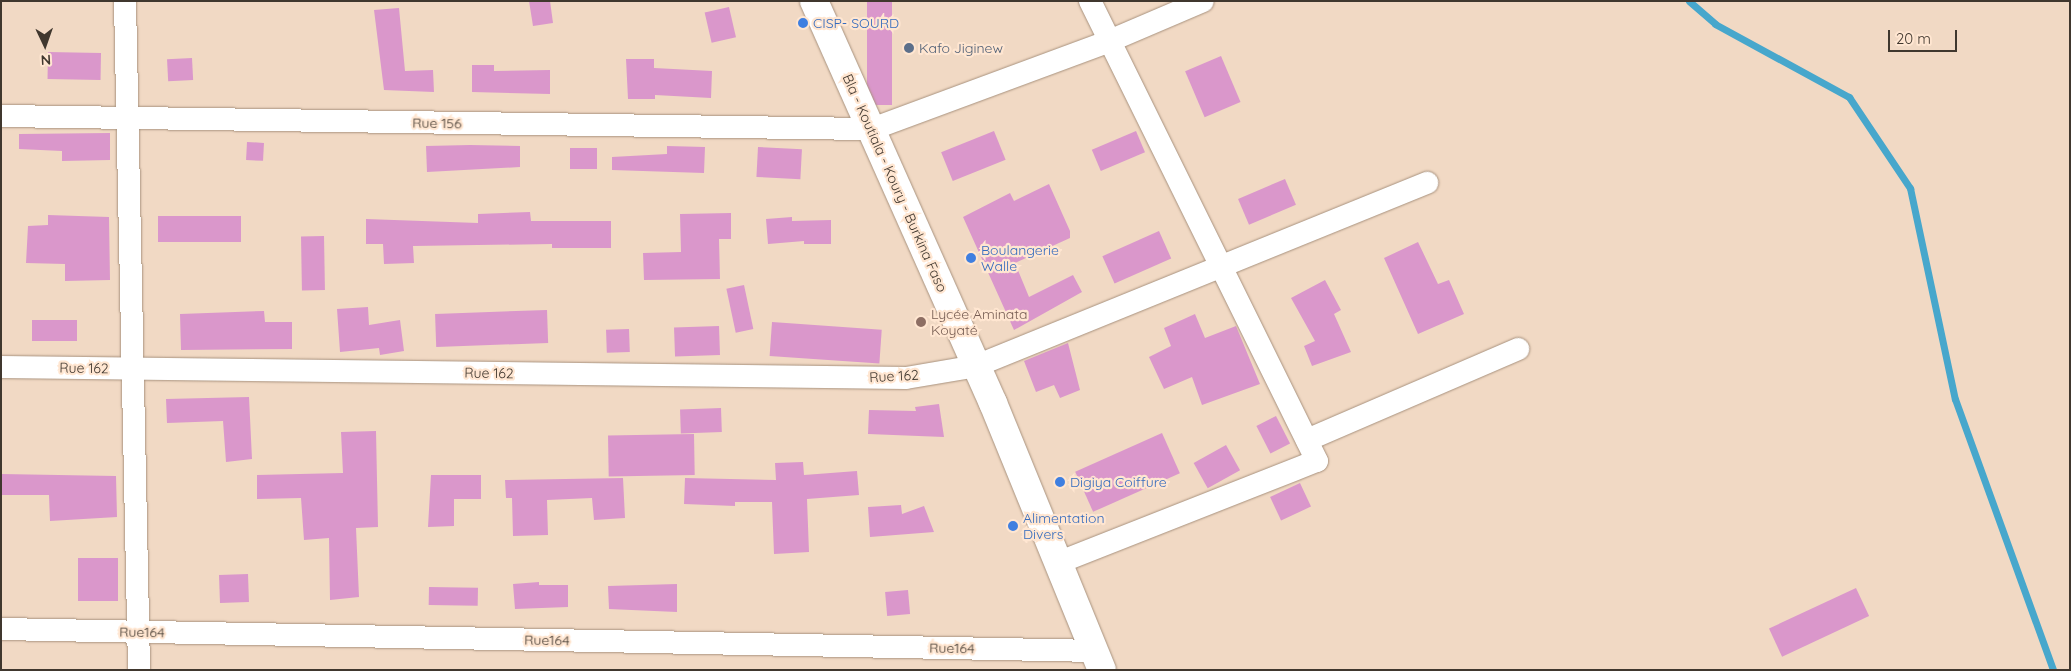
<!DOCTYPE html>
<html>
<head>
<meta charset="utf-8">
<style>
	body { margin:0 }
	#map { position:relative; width:2071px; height:671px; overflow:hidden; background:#f1d9c4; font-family:Quicksand,sans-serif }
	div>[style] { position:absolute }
	.stream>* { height:7px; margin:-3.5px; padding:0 3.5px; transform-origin:3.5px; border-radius:3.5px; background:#47a7cc }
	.building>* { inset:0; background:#da97cb; transform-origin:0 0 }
	.roads { filter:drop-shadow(0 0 1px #a8927e) drop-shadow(0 0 1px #a8927e) }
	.minor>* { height:22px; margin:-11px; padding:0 11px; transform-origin:11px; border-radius:11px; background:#fff }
	.major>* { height:28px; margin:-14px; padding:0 14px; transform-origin:14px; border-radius:14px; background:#fff }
	.dots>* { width:14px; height:14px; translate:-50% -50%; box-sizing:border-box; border:2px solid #ffe6d1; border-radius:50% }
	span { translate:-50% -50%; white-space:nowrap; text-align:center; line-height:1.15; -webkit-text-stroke:4.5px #ffe6d1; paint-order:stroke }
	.shop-label { font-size:14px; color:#366cbe }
	.left { translate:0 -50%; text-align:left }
	.service-label { font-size:14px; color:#4e5e75 }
	.street-label { font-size:14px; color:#40372e }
	.education-label { font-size:14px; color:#785e54 }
	.frame { position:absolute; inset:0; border:2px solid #40372e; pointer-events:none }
	.north { position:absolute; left:20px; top:20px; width:50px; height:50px; -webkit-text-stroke:4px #ffe6d1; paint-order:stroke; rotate:177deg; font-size:14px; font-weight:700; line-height:20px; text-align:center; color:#40372e }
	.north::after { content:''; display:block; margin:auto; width:18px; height:22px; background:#40372e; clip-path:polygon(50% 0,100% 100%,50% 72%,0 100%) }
	.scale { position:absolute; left:1888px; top:30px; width:69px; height:22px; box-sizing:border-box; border:2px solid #40372e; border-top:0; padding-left:6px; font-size:15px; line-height:18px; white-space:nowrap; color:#40372e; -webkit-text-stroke:4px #ffe6d1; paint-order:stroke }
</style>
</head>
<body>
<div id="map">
	<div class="stream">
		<div style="left:1689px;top:1px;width:35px;rotate:41deg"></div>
		<div style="left:1715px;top:24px;width:153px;rotate:28.6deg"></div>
		<div style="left:1849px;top:97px;width:110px;rotate:56.2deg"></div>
		<div style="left:1910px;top:188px;width:216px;rotate:78deg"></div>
		<div style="left:1955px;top:399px;width:288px;rotate:70.1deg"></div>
	</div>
	<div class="building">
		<div style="clip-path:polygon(529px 1px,550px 1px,553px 23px,533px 26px)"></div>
		<div style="left:867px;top:1px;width:25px;height:104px"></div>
		<div style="left:729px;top:7px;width:31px;height:25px;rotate:77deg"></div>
		<div style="clip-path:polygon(399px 8px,405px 71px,433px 70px,434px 92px,384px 90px,374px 10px)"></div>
		<div style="left:48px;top:52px;width:53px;height:27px;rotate:1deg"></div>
		<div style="left:1221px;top:56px;width:50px;height:39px;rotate:67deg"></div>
		<div style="left:192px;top:58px;width:22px;height:25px;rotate:87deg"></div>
		<div style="clip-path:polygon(626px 59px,654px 59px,654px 68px,712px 71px,711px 98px,655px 95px,655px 99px,628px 99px)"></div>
		<div style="clip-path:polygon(472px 65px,494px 65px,494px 71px,550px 70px,550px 94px,472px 92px)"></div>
		<div style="left:994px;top:131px;width:31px;height:57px;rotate:68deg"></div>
		<div style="left:1136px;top:131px;width:23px;height:48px;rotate:67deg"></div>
		<div style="clip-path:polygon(110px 133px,110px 160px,62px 161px,62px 151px,19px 149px,19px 134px)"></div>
		<div style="left:247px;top:142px;width:17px;height:18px;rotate:3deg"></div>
		<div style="clip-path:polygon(470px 145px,520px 146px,520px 167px,427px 172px,426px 146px)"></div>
		<div style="clip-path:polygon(667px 146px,705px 147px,704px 173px,612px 170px,612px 157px,667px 154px)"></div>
		<div style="left:758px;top:147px;width:44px;height:30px;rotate:3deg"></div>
		<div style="left:570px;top:148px;width:27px;height:21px"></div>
		<div style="left:1285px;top:179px;width:28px;height:51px;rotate:67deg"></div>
		<div style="clip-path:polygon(1049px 184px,1070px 231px,1070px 238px,1015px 263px,1029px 297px,1073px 275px,1082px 292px,1014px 330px,963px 217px,1010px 193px,1014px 201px)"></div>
		<div style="clip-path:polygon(530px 212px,531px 221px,611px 221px,611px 248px,552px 248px,552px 244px,413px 246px,414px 263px,384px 264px,383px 244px,366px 244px,366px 219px,478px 223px,478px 214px)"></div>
		<div style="clip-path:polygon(731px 213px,731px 239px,719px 239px,720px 279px,644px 280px,643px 253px,681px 252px,680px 214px)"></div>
		<div style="clip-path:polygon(48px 215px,109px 217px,110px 280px,65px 281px,65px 264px,26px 263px,28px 226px,48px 225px)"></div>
		<div style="left:241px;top:216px;width:26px;height:83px;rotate:90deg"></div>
		<div style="clip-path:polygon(792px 217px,792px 221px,831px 220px,831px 244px,804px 244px,804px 241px,768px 244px,766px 219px)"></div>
		<div style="left:1159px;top:231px;width:30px;height:62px;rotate:66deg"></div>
		<div style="left:324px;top:236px;width:54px;height:23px;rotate:89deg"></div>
		<div style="clip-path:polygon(1418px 242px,1438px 284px,1449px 280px,1464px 314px,1418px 334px,1384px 258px)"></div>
		<div style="clip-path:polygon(1325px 280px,1341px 310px,1334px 314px,1351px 352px,1312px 366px,1304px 346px,1315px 341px,1291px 298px)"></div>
		<div style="left:744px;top:285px;width:45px;height:18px;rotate:78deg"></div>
		<div style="clip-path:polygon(368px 307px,369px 325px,400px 320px,404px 351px,380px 355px,379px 348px,340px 352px,337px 309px)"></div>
		<div style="left:547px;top:310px;width:33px;height:112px;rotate:88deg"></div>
		<div style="clip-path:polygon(264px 311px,265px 322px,292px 322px,292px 349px,181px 350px,180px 314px)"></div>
		<div style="clip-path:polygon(1195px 314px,1205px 338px,1236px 326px,1260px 384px,1202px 405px,1192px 377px,1164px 389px,1149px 357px,1171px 346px,1164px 328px)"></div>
		<div style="left:77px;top:320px;width:21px;height:45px;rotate:90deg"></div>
		<div style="left:772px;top:322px;width:110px;height:34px;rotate:4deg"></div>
		<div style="left:719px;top:326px;width:29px;height:45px;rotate:88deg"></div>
		<div style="left:629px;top:329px;width:23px;height:23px;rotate:88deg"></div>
		<div style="clip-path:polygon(1068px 343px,1080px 390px,1060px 398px,1054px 385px,1036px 392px,1024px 361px)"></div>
		<div style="clip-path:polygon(249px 397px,252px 459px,226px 462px,223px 421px,167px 423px,166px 399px)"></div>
		<div style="clip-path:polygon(939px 404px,944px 437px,868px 434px,869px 410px,916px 411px,915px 407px)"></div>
		<div style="left:721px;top:408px;width:24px;height:41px;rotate:88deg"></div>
		<div style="left:1276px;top:416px;width:31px;height:22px;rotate:63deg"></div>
		<div style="clip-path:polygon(376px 431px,378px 527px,356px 528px,359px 597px,330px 600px,329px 538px,304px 540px,301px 498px,257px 499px,257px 475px,343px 473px,341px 432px)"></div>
		<div style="left:1162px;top:433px;width:44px;height:95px;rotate:66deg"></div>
		<div style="left:694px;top:434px;width:41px;height:86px;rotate:89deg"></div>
		<div style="left:1226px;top:445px;width:29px;height:37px;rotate:61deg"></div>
		<div style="clip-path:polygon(803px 462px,804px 475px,857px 471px,859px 495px,807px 499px,809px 552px,774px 554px,772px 502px,735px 502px,735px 506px,684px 504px,685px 478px,776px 480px,775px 463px)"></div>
		<div style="clip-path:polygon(1px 474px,116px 476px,117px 517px,50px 521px,49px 495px,1px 495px)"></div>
		<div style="clip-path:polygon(431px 475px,481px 475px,481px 499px,454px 499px,454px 526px,428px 527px)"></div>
		<div style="clip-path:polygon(623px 478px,625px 518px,594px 520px,592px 498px,547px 500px,548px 535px,513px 536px,512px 498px,506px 498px,505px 480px)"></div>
		<div style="left:1300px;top:483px;width:26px;height:33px;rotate:65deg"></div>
		<div style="clip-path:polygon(901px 505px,902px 514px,924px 506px,934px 532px,870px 537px,868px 507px)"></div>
		<div style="left:78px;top:558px;width:40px;height:43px"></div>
		<div style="left:248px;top:574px;width:28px;height:29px;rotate:88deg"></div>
		<div style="clip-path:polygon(539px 582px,539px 585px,568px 585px,568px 607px,515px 609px,513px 584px)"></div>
		<div style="clip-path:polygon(677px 584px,677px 612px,609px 609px,608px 586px)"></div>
		<div style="left:429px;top:587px;width:49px;height:18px;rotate:1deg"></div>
		<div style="left:1856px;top:588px;width:31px;height:96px;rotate:65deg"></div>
		<div style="left:908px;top:590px;width:24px;height:23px;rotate:85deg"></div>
	</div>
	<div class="roads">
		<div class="minor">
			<div style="left:125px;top:1px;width:669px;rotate:88.8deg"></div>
			<div style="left:1px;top:116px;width:871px;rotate:0.86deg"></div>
			<div style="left:872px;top:129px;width:251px;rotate:-20.3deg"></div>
			<div style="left:1107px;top:42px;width:104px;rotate:-23.1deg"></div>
			<div style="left:1px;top:367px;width:905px;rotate:0.7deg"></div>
			<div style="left:906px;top:378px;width:71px;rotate:-9.7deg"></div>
			<div style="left:976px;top:366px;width:487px;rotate:-22.1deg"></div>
			<div style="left:1307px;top:440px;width:230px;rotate:-23.3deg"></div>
			<div style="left:1060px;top:562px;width:276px;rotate:-21.5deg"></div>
			<div style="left:1317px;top:461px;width:513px;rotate:-116.27deg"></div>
			<div style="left:1px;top:629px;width:1092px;rotate:1.15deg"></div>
		</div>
		<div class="major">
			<div style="left:814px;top:1px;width:440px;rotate:66deg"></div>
			<div style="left:993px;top:403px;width:288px;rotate:67.8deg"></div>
		</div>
	</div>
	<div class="dots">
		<div style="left:803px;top:23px;background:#3f7fe0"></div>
		<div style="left:909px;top:48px;background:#5c6f8a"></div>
		<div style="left:971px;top:258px;background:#3f7fe0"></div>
		<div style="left:921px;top:322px;background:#8d6e63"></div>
		<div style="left:1060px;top:482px;background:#3f7fe0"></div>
		<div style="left:1013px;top:526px;background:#3f7fe0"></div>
	</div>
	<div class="shop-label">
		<span class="left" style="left:813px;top:23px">CISP- SOURD</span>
		<span class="left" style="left:981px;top:258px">Boulangerie<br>Walle</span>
		<span class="left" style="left:1070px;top:482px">Digiya Coiffure</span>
		<span class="left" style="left:1023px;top:526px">Alimentation<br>Divers</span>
	</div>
	<div class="service-label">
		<span class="left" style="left:919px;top:48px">Kafo Jiginew</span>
	</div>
	<div class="street-label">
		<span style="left:437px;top:123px;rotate:1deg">Rue 156</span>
		<span style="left:895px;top:183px;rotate:66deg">Bla - Koutiala - Koury - Burkina Faso</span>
		<span style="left:84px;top:368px;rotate:1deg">Rue 162</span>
		<span style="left:489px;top:373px;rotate:1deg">Rue 162</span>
		<span style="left:894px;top:376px;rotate:-3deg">Rue 162</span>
		<span style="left:142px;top:632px;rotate:1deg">Rue164</span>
		<span style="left:547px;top:640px;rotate:1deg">Rue164</span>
		<span style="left:952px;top:648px;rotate:1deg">Rue164</span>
	</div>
	<div class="education-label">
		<span class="left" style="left:931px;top:322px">Lycée Aminata<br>Koyaté</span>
	</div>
	<div class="frame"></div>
	<div class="north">N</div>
	<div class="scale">20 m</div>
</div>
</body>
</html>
